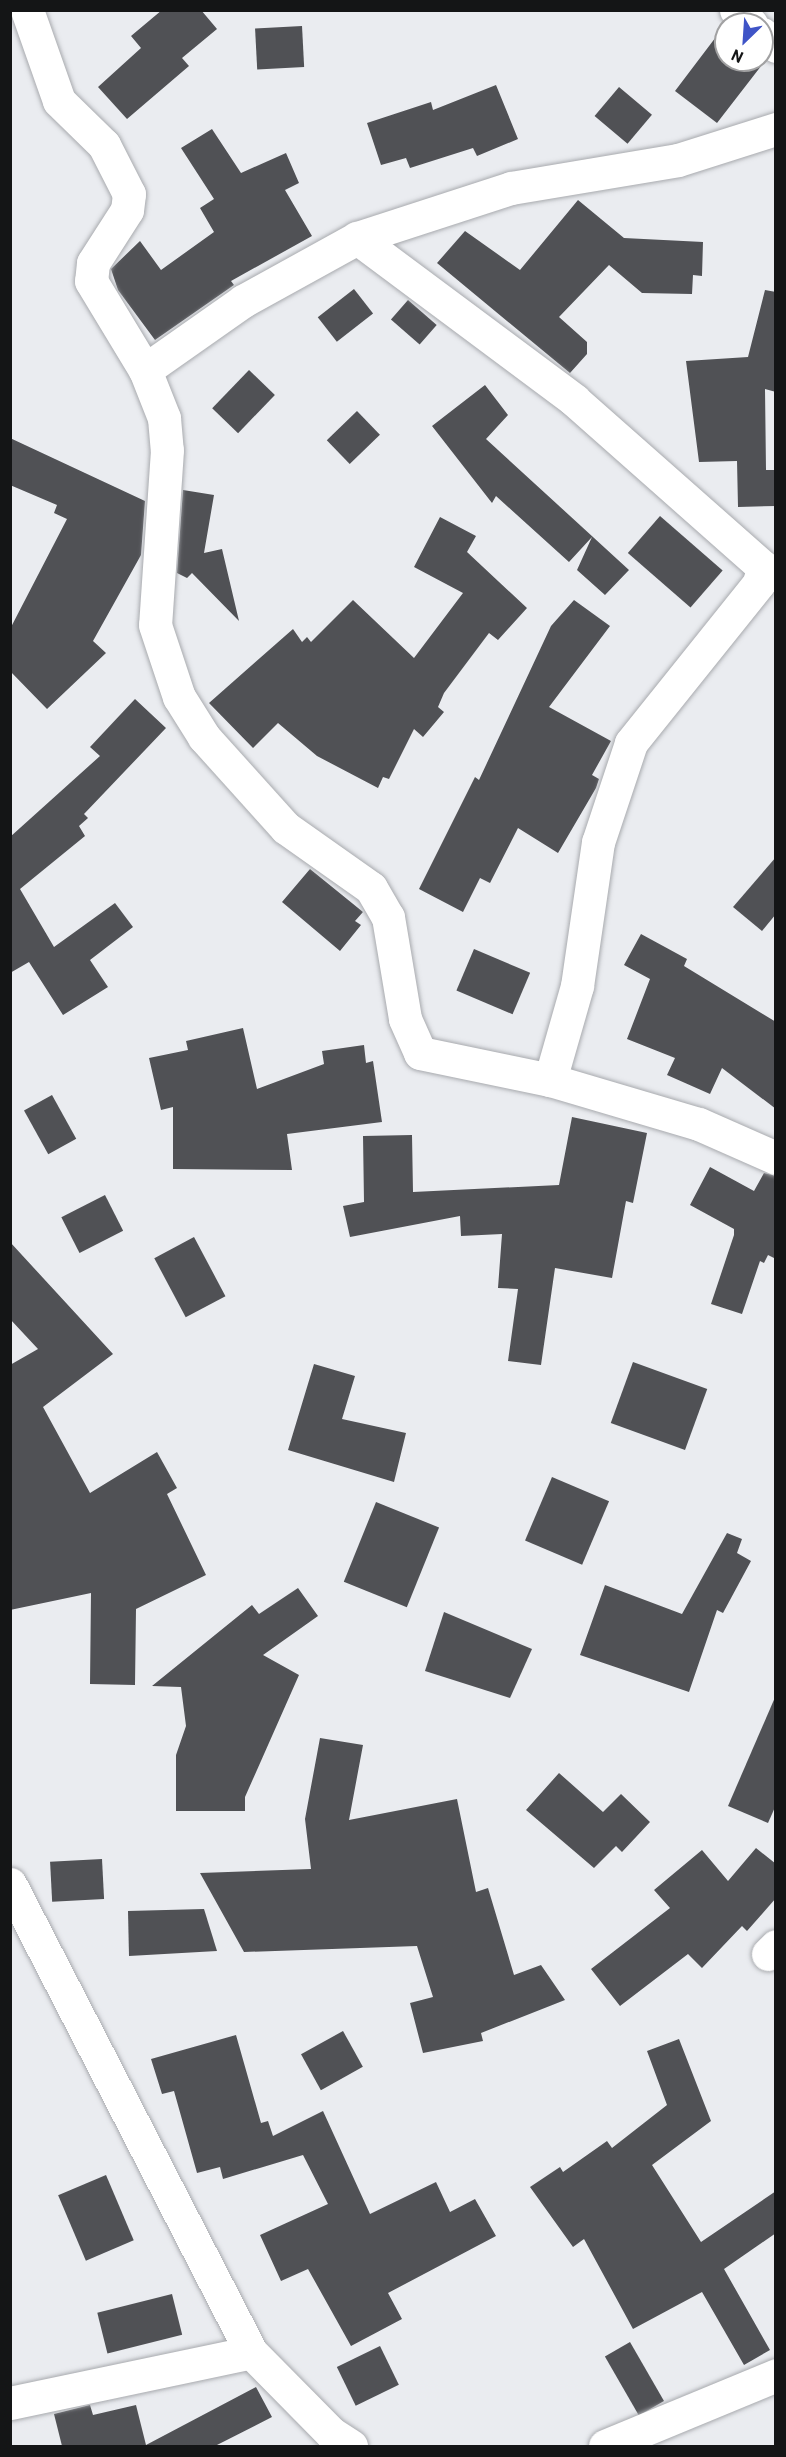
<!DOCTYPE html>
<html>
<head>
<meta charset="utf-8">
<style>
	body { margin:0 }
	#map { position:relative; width:786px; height:2457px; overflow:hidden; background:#eaecf0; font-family:Barlow,sans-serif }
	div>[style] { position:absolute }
	.building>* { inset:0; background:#505155; transform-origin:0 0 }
	.roads { filter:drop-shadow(0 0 2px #a8aaae) drop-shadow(0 0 2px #a8aaae) }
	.street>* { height:33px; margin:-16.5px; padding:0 16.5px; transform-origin:16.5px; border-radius:16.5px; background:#fff }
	span { translate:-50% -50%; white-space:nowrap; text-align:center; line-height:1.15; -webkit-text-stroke:6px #fff; paint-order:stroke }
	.frame { position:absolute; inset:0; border:12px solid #141516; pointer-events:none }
	.north { position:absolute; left:714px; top:12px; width:60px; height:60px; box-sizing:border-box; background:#fff; border:2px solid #a1a1a2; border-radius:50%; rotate:205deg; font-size:16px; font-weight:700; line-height:24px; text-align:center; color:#141516 }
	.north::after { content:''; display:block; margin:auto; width:21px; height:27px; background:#3f54c7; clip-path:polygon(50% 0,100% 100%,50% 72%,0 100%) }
</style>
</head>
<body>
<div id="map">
	<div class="building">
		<div style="clip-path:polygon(162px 10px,201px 10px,217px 29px,182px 58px,189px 66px,127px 119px,98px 87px,141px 48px,131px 36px)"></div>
		<div style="clip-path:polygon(725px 25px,726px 60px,765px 61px,717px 123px,675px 91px)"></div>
		<div style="left:302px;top:26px;width:41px;height:47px;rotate:87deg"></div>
		<div style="clip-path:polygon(496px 85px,518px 139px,477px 156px,473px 148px,410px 168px,406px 158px,381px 165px,367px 123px,431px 102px,433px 110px)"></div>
		<div style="left:619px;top:87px;width:43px;height:38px;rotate:40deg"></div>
		<div style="clip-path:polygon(212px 129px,241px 173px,286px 153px,299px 183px,285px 190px,312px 236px,231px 281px,234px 285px,155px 340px,118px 290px,111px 269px,140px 241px,161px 270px,214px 232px,200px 208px,214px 199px,181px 148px)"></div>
		<div style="clip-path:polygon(578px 200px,624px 238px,703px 242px,702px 276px,693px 275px,692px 294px,642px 293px,609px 265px,559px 317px,587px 342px,587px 354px,570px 373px,437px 263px,465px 231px,520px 270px)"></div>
		<div style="left:354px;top:289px;width:31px;height:46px;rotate:52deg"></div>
		<div style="clip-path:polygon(765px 290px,776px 292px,776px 392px,765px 389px,766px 470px,776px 470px,776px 506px,738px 507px,737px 461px,699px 462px,686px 361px,748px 357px)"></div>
		<div style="left:408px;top:300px;width:38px;height:26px;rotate:41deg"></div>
		<div style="left:249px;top:370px;width:36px;height:53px;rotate:44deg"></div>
		<div style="clip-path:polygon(485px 385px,508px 415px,486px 439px,629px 570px,605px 595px,577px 570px,592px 537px,569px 562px,496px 496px,492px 503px,432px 426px)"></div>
		<div style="left:357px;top:411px;width:33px;height:42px;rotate:46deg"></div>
		<div style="clip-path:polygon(10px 438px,145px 501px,141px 555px,93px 641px,106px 653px,47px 709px,10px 671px,10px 629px,67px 519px,54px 513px,57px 505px,10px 485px)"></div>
		<div style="clip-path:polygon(183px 490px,214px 495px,204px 553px,222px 549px,239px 621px,192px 573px,187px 578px,177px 573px)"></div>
		<div style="left:660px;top:516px;width:83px;height:49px;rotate:41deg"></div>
		<div style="clip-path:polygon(440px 517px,476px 536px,467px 552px,527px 608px,498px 640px,489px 633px,444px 693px,438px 707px,444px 712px,423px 737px,414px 729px,389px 779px,383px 777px,378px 788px,317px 756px,278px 723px,253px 748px,209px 703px,293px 629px,302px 642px,307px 637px,311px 642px,353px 600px,414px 658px,463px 593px,414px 567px)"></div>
		<div style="clip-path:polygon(574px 600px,610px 626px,549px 707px,611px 741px,592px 775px,599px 779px,596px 788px,558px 853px,518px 828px,490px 883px,480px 878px,463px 912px,419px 889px,475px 777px,479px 780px,551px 626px)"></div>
		<div style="clip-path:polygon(135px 699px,166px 728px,84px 814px,88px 818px,79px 826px,85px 836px,20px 889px,54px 947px,115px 903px,133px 927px,90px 960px,108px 987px,63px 1015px,29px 962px,10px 973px,10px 837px,100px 756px,90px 747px)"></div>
		<div style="clip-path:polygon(776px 857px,776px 914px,762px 931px,733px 907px)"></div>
		<div style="clip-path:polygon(310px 869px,363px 912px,355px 921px,361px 925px,340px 951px,282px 902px)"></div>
		<div style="clip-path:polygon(641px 934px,687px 959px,684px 966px,776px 1022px,776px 1109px,722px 1068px,710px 1094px,667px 1075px,675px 1058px,627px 1039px,650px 979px,624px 965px)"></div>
		<div style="left:474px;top:949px;width:61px;height:45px;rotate:23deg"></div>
		<div style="clip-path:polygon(243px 1028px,257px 1089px,324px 1064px,322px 1051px,364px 1045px,366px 1063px,373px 1061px,382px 1122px,287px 1134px,292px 1170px,173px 1169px,173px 1107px,161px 1110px,149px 1058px,188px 1050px,186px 1041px)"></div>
		<div style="left:52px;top:1095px;width:50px;height:32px;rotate:61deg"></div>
		<div style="clip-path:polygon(572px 1117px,647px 1133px,633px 1203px,626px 1201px,612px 1278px,555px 1268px,541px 1365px,508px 1361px,518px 1289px,498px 1288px,502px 1234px,461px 1236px,460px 1216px,350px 1237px,343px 1206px,364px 1202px,363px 1136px,412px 1135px,413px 1192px,559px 1185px)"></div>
		<div style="clip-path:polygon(710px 1167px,754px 1191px,764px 1173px,776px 1176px,776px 1259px,768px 1255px,764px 1263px,760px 1261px,742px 1314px,711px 1304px,734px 1235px,734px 1229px,690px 1205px)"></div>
		<div style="left:105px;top:1195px;width:40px;height:49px;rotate:63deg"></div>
		<div style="left:194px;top:1237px;width:67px;height:45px;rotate:62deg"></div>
		<div style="clip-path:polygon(10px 1242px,113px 1354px,43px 1407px,90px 1493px,157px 1452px,177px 1488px,167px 1494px,206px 1575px,136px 1609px,135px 1685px,90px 1684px,91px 1593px,10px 1610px,10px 1365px,38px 1349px,10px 1319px)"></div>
		<div style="left:633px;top:1362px;width:79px;height:65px;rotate:20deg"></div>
		<div style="clip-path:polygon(314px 1364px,355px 1376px,342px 1419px,406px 1433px,394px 1482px,288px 1450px)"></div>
		<div style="left:552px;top:1477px;width:62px;height:69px;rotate:23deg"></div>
		<div style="left:376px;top:1502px;width:68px;height:86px;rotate:22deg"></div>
		<div style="clip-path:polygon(727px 1533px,742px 1539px,737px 1553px,751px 1561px,723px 1613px,717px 1610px,689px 1692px,580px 1655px,605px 1585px,682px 1614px)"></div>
		<div style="clip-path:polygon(298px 1588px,318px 1616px,263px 1655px,299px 1675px,245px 1797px,245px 1811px,176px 1811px,176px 1755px,186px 1726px,181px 1687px,152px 1686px,252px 1605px,259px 1614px)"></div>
		<div style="clip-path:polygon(444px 1612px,532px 1649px,510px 1698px,425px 1671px)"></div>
		<div style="clip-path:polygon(776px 1695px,776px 1805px,768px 1823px,728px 1806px)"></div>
		<div style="clip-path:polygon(320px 1738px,363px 1745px,349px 1820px,457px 1799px,476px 1892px,488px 1888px,514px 1975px,541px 1965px,565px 2000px,481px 2033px,483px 2041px,423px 2053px,410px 2003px,433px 1997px,417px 1946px,244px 1952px,200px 1873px,311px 1869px,305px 1819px)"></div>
		<div style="clip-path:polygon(559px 1773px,603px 1812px,621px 1794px,650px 1822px,622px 1852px,616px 1846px,594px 1868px,526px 1810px)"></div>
		<div style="clip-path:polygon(756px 1848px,776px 1864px,776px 1898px,747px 1931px,742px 1926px,702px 1968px,688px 1954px,620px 2006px,591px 1969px,670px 1908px,654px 1890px,702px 1850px,728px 1881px)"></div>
		<div style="left:102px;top:1859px;width:40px;height:52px;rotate:87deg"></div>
		<div style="clip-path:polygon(204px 1909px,217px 1951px,129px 1956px,128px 1911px)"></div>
		<div style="left:343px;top:2031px;width:41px;height:48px;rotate:61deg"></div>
		<div style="clip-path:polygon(236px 2035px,261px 2123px,268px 2121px,273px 2136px,323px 2111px,370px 2214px,436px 2182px,450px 2212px,475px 2199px,496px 2236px,388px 2293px,402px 2319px,351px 2346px,308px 2269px,281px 2281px,260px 2235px,328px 2204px,303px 2155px,223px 2179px,220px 2167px,197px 2173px,174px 2091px,162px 2094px,151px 2059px)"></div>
		<div style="clip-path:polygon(679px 2039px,711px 2121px,652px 2165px,701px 2242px,776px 2191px,776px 2233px,724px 2269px,770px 2350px,744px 2365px,702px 2292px,633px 2329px,584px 2239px,573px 2247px,530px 2187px,560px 2167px,563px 2172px,607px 2141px,612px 2148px,667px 2105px,647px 2051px)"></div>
		<div style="left:106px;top:2175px;width:71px;height:52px;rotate:67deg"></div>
		<div style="left:172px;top:2294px;width:42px;height:77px;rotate:76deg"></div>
		<div style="left:630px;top:2342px;width:68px;height:29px;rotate:60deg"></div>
		<div style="left:380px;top:2346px;width:43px;height:48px;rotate:64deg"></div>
		<div style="clip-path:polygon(256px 2387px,272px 2417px,215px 2446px,62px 2446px,54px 2414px,90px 2405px,93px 2415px,136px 2405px,146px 2445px)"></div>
	</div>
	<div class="roads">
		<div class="street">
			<div style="left:27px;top:10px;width:96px;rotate:70.6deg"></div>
			<div style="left:59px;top:101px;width:63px;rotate:44.4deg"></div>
			<div style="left:104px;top:145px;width:55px;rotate:63deg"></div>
			<div style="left:129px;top:194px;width:16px;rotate:97deg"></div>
			<div style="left:127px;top:210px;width:63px;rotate:122.7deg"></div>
			<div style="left:93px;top:263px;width:18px;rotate:96deg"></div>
			<div style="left:91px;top:281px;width:104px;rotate:58.8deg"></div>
			<div style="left:145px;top:370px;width:52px;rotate:68.4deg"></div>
			<div style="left:164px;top:418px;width:32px;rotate:85deg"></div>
			<div style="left:167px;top:450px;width:175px;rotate:93.9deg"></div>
			<div style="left:155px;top:625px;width:76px;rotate:71.6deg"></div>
			<div style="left:179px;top:697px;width:47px;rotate:58deg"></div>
			<div style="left:204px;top:737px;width:122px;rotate:48deg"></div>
			<div style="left:286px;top:828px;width:104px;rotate:35.2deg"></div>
			<div style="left:371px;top:888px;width:34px;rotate:60deg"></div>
			<div style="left:388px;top:917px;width:103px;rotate:80.5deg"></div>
			<div style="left:405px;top:1019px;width:37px;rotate:66deg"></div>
			<div style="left:420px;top:1053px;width:133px;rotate:11.7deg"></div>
			<div style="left:550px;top:1080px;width:155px;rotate:16.5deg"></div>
			<div style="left:699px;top:1124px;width:84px;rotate:23.8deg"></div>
			<div style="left:736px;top:10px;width:21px;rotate:43deg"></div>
			<div style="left:762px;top:34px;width:18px;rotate:41deg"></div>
			<div style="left:357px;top:238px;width:271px;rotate:36.7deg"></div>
			<div style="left:574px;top:400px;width:252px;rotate:41.5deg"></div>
			<div style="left:763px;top:567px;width:16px;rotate:104deg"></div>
			<div style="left:759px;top:583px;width:205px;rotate:128.7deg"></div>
			<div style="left:631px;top:743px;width:104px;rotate:108.4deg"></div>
			<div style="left:598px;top:842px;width:146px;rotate:98.3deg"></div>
			<div style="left:577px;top:986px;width:98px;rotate:106deg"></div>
			<div style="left:145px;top:370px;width:120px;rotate:-35.1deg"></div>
			<div style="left:243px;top:301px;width:130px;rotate:-28.9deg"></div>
			<div style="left:357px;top:238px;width:162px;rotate:-18deg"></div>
			<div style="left:511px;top:188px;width:169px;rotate:-9.5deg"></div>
			<div style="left:678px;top:160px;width:103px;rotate:-17.6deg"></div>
			<div style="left:10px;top:1884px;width:526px;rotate:62.75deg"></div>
			<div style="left:251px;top:2352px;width:114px;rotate:45.4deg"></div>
			<div style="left:331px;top:2433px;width:24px;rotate:33deg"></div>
			<div style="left:768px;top:1954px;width:11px;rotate:-45deg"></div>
			<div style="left:10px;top:2403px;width:246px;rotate:-11.9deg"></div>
			<div style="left:605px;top:2446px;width:185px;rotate:-22.5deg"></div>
		</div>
	</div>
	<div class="frame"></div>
	<div class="north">N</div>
</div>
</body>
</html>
